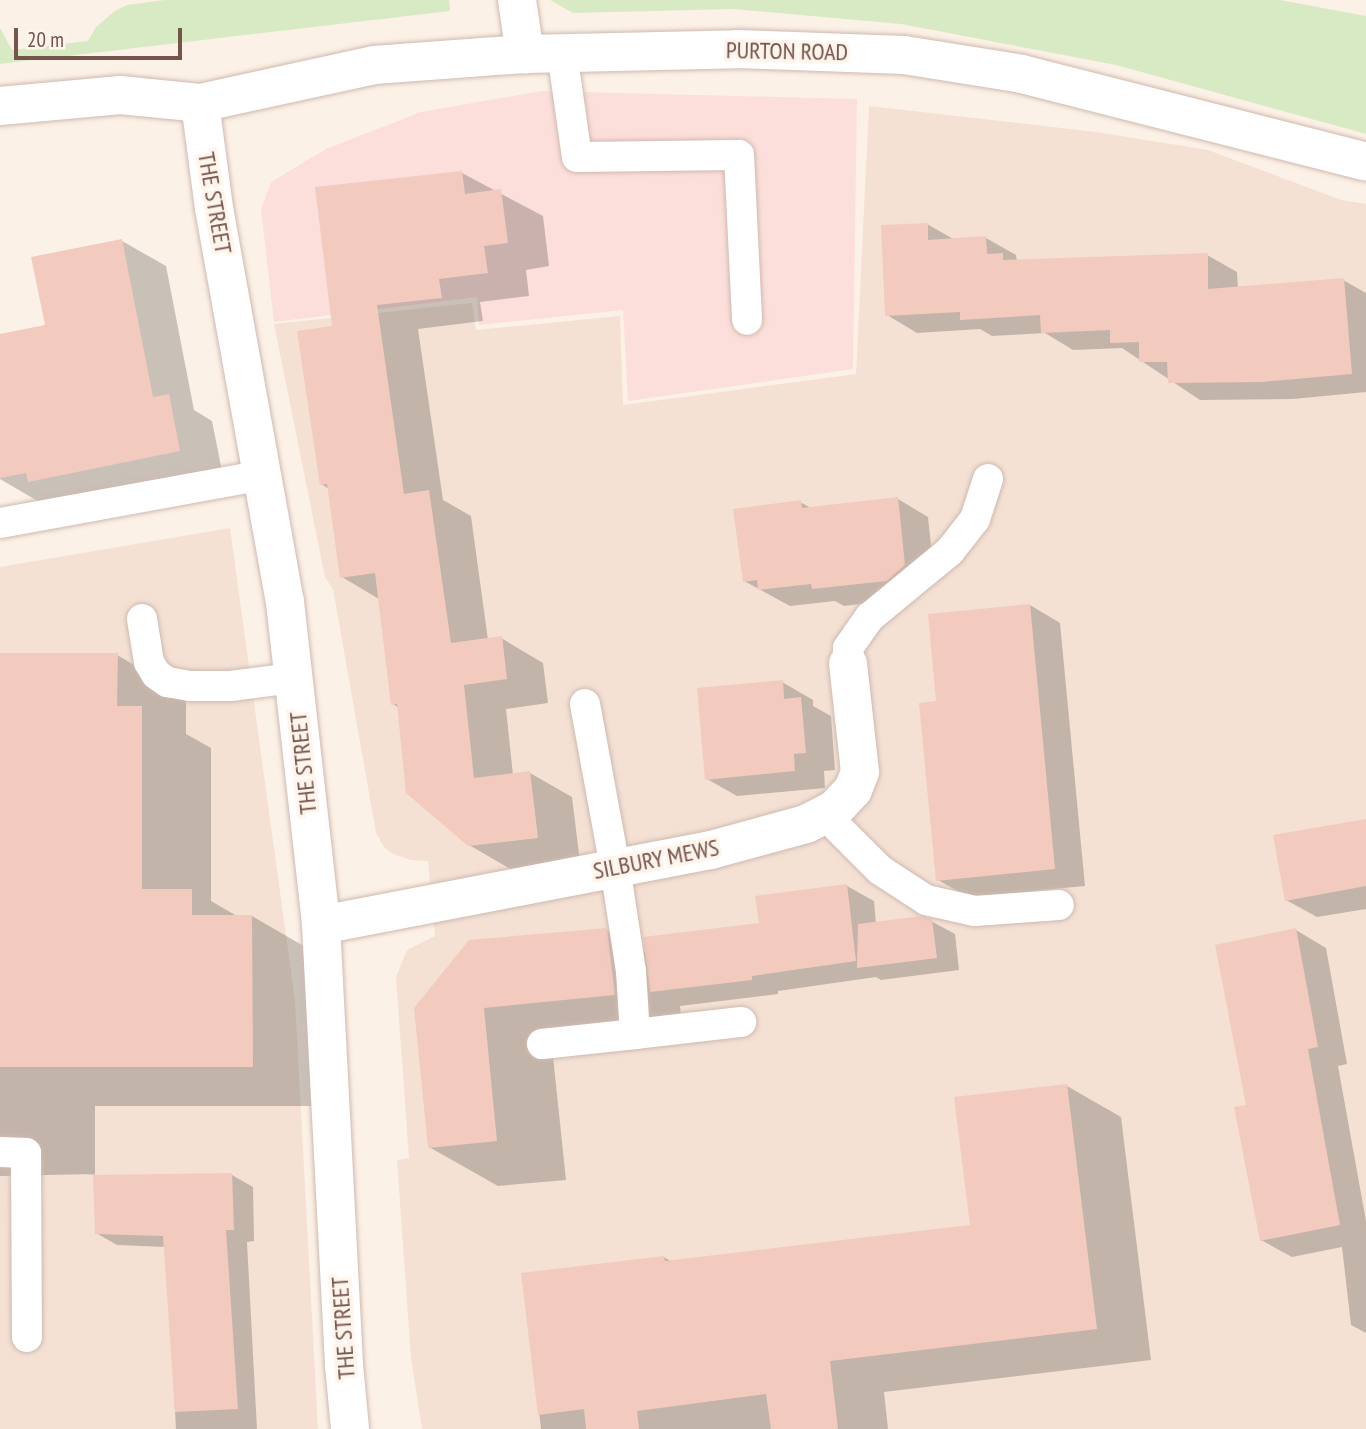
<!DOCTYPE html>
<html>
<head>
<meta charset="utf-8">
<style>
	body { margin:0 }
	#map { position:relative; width:1366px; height:1429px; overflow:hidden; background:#fcf1e6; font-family:"PT Sans Narrow",sans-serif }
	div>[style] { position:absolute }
	.residential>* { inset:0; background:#f4e1d4 }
	.commercial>* { inset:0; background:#fcdfda }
	.green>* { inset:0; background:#d8eac4 }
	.shadow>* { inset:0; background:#0003 }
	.building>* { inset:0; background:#f2cbbe }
	.roads { filter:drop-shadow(0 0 2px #d0b9af) drop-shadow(0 0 2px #d0b9af) }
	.lane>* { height:30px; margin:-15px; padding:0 15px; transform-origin:15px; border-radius:15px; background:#fff }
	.street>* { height:38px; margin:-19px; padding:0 19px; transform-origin:19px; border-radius:19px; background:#fff }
	.secondary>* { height:38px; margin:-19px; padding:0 19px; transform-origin:19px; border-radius:19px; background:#fff }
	span { translate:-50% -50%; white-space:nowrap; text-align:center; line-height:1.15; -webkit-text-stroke:7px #fff5ec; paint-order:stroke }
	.street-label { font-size:24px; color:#75544b }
	.scale { position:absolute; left:14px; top:28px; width:168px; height:32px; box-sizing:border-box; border:4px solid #75544b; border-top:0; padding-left:9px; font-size:21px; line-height:24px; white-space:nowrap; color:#75544b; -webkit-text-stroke:5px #fff5ec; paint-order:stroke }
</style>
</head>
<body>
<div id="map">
	<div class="residential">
		<div style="clip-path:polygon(869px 106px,1096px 132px,1208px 150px,1341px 200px,1366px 204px,1366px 1429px,422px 1429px,411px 1358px,397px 1160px,409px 1158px,396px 977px,407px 950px,435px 936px,428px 861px,411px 860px,393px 854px,384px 847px,376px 833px,333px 589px,325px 577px,274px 324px,472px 303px,476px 330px,620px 316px,623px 405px,856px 374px)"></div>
		<div style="clip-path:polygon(230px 528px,295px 1001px,318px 1429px,0 1429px,0 567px)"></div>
	</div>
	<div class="commercial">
		<div style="clip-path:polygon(542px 91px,857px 99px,853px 369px,628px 401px,623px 310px,479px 325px,477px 297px,274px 322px,261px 209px,271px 182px,326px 149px,421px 112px)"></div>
	</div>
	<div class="green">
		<div style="clip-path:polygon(165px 0,449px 0,450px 11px,0 64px,0 28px,12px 50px,88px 41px,96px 27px,115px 11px,127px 5px)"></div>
		<div style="clip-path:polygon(550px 0,1280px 0,1366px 16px,1366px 134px,1116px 65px,901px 24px,734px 9px,573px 13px)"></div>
	</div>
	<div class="shadow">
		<div style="clip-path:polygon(462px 173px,543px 216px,549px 266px,526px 270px,529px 296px,480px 302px,483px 321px,418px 329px,443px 500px,471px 516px,488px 640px,501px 638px,543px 663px,548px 703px,506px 709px,513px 775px,530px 773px,572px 797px,580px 862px,512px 870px,469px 845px,399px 708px,393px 704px,379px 599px,342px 577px,329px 489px,321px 484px,334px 328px)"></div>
		<div style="clip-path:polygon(927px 224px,955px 240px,986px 238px,1016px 255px,1017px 262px,1207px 255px,1237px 272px,1238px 288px,1343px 280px,1366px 293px,1366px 392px,1293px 399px,1200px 400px,1122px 348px,1073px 350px,1045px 333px,992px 336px,980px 329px,917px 333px,887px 315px)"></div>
		<div style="clip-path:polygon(122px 241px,166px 266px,194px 410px,212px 421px,223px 476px,41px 503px,0 479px,0 336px,47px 326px)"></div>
		<div style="clip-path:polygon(898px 499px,928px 517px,935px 583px,918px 597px,844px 606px,835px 601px,790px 606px,744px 581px,800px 502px,811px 508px)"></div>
		<div style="clip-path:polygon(1030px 605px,1060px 623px,1085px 886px,968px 897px,938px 880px,938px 702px)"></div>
		<div style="clip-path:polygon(0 655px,117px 655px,186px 695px,186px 734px,211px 748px,211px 901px,237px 916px,252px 916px,321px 956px,321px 1106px,95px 1106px,95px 1177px,232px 1175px,253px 1187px,254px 1241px,247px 1242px,257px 1429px,176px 1429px,166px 1247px,117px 1245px,96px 1233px,95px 1174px,0 1176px)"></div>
		<div style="clip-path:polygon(782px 682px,813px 700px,813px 706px,831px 716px,835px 770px,824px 771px,825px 788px,737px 796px,707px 779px)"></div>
		<div style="clip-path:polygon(1366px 821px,1366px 909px,1317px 917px,1286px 900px)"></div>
		<div style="clip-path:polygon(847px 886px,874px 901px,876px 924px,931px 921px,955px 934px,959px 970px,881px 980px,876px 977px,778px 991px,778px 994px,680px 1006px,683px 1034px,552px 1047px,566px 1180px,498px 1186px,429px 1147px,416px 1008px,606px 930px,647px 953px,761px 925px)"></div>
		<div style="clip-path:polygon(1296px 930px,1326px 948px,1347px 1064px,1338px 1066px,1366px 1221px,1366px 1333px,1351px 1325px,1342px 1247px,1292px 1257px,1261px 1240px,1248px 1106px)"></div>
		<div style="clip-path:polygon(1067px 1086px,1121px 1117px,1151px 1360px,884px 1392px,888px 1429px,541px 1429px,523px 1275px,664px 1257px,672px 1262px,972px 1226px)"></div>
	</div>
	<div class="building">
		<div style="clip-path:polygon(462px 171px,465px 194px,501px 189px,508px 243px,484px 246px,488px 273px,439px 279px,442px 298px,377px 305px,404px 494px,429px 490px,451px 643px,502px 636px,507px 679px,464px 685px,474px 778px,530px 771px,538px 838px,468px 846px,406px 793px,397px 704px,391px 705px,375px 573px,340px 578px,327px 484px,320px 485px,297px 331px,332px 326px,315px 187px)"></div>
		<div style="clip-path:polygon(928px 223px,928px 240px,986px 236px,987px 254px,1003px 253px,1003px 260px,1208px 253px,1208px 289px,1344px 278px,1352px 374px,1262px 382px,1168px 383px,1167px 362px,1139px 362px,1139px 342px,1110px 343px,1110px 330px,1041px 333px,1040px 315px,960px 320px,960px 312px,885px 316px,881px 225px)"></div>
		<div style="clip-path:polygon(122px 239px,153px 397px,169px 394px,180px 451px,28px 482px,26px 473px,0 478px,0 334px,45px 325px,31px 257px)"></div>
		<div style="clip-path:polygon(898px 497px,905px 565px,887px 581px,812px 589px,811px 584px,758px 590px,757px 580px,743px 582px,733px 509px,801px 500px,802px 508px)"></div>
		<div style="clip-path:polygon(1030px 604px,1055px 869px,936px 881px,919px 703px,936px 701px,928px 614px)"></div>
		<div style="clip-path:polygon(0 653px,118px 653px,117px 706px,142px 706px,142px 889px,192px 889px,192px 915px,252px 915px,253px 1067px,0 1067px)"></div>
		<div style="clip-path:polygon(783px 680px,784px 699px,801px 697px,806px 753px,794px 754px,795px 771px,705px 780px,697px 688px)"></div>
		<div style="clip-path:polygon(1366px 819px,1366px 886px,1285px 901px,1273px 835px)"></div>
		<div style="clip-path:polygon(847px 884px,856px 961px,752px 976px,752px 980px,650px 992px,643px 937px,759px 923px,755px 896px)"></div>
		<div style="clip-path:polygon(921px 916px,932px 919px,937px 958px,857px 968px,858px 924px)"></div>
		<div style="clip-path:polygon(607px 928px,615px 995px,484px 1008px,497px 1141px,428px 1148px,414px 1008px,469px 940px)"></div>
		<div style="clip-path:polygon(1296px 928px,1318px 1047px,1308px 1049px,1340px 1225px,1260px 1241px,1234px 1107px,1246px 1105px,1215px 945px)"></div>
		<div style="clip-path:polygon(1067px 1084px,1097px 1329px,830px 1361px,838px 1429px,771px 1429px,766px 1394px,637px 1411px,639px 1429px,586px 1429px,584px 1409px,538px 1415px,521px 1273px,664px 1256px,665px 1261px,970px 1225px,954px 1097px)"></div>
		<div style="clip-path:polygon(232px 1173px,234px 1230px,226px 1230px,238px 1409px,175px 1412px,163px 1236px,95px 1234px,93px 1175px)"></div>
	</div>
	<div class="roads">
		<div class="lane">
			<div style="left:562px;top:52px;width:106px;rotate:81.9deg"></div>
			<div style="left:577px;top:157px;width:162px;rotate:-0.7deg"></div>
			<div style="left:739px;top:155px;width:165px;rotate:87.2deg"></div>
			<div style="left:0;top:523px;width:267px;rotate:-10.3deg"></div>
			<div style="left:142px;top:619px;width:44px;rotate:80.8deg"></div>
			<div style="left:149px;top:662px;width:14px;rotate:60deg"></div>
			<div style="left:156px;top:674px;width:14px;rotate:36deg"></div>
			<div style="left:167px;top:682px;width:22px;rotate:10deg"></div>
			<div style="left:189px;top:686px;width:42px"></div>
			<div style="left:231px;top:686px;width:63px;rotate:-7.4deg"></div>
			<div style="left:848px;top:664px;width:16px;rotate:-90deg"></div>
			<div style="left:848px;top:648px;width:38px;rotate:-55deg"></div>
			<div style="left:870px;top:617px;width:104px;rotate:-39.5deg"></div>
			<div style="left:950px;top:551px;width:41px;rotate:-52deg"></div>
			<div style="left:975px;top:519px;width:42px;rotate:-72deg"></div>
			<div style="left:585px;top:704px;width:166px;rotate:79.6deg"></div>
			<div style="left:615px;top:867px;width:105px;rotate:81.3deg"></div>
			<div style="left:631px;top:971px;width:63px;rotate:86.4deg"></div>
			<div style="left:635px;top:1034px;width:107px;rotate:-6.5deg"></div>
			<div style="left:825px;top:815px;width:78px;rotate:45deg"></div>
			<div style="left:880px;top:870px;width:55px;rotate:33.1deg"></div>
			<div style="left:926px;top:900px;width:50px;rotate:12.7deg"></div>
			<div style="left:975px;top:911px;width:84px;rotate:-4.1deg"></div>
			<div style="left:542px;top:1044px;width:94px;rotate:-6.1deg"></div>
			<div style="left:0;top:1152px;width:26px;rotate:2deg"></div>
			<div style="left:26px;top:1153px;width:184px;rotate:89.7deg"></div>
		</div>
		<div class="street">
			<div style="left:517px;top:0;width:55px;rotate:81.6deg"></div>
			<div style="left:321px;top:925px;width:397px;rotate:-10.9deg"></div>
			<div style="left:711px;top:850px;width:98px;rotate:-15.3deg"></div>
			<div style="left:806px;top:824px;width:33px;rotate:-27deg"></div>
			<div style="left:835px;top:809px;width:26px;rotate:-47deg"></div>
			<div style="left:853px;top:790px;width:19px;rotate:-69deg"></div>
			<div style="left:860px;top:772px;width:109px;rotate:-96.3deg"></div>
		</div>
		<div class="secondary">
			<div style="left:200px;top:103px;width:106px;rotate:82.4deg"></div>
			<div style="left:214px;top:208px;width:400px;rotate:79.8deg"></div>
			<div style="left:285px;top:602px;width:325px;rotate:83.6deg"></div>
			<div style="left:321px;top:925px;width:441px;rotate:87deg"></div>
			<div style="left:344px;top:1365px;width:64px;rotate:84.6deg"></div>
			<div style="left:0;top:106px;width:121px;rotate:-5.2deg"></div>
			<div style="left:120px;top:95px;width:80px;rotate:5.7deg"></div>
			<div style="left:200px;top:103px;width:178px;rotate:-12.3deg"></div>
			<div style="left:374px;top:65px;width:151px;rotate:-4.2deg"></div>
			<div style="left:525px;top:54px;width:213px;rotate:-1.3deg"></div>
			<div style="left:738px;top:49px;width:166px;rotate:2.1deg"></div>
			<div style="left:904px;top:55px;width:120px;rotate:9.1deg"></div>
			<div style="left:1022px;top:74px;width:355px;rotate:14.3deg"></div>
		</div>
	</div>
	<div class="street-label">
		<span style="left:787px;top:51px;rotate:1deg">PURTON ROAD</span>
		<span style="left:215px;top:203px;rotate:80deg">THE STREET</span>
		<span style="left:303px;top:763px;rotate:-96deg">THE STREET</span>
		<span style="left:656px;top:859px;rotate:-11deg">SILBURY MEWS</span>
		<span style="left:343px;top:1328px;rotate:-94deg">THE STREET</span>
	</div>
	<div class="scale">20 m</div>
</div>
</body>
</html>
